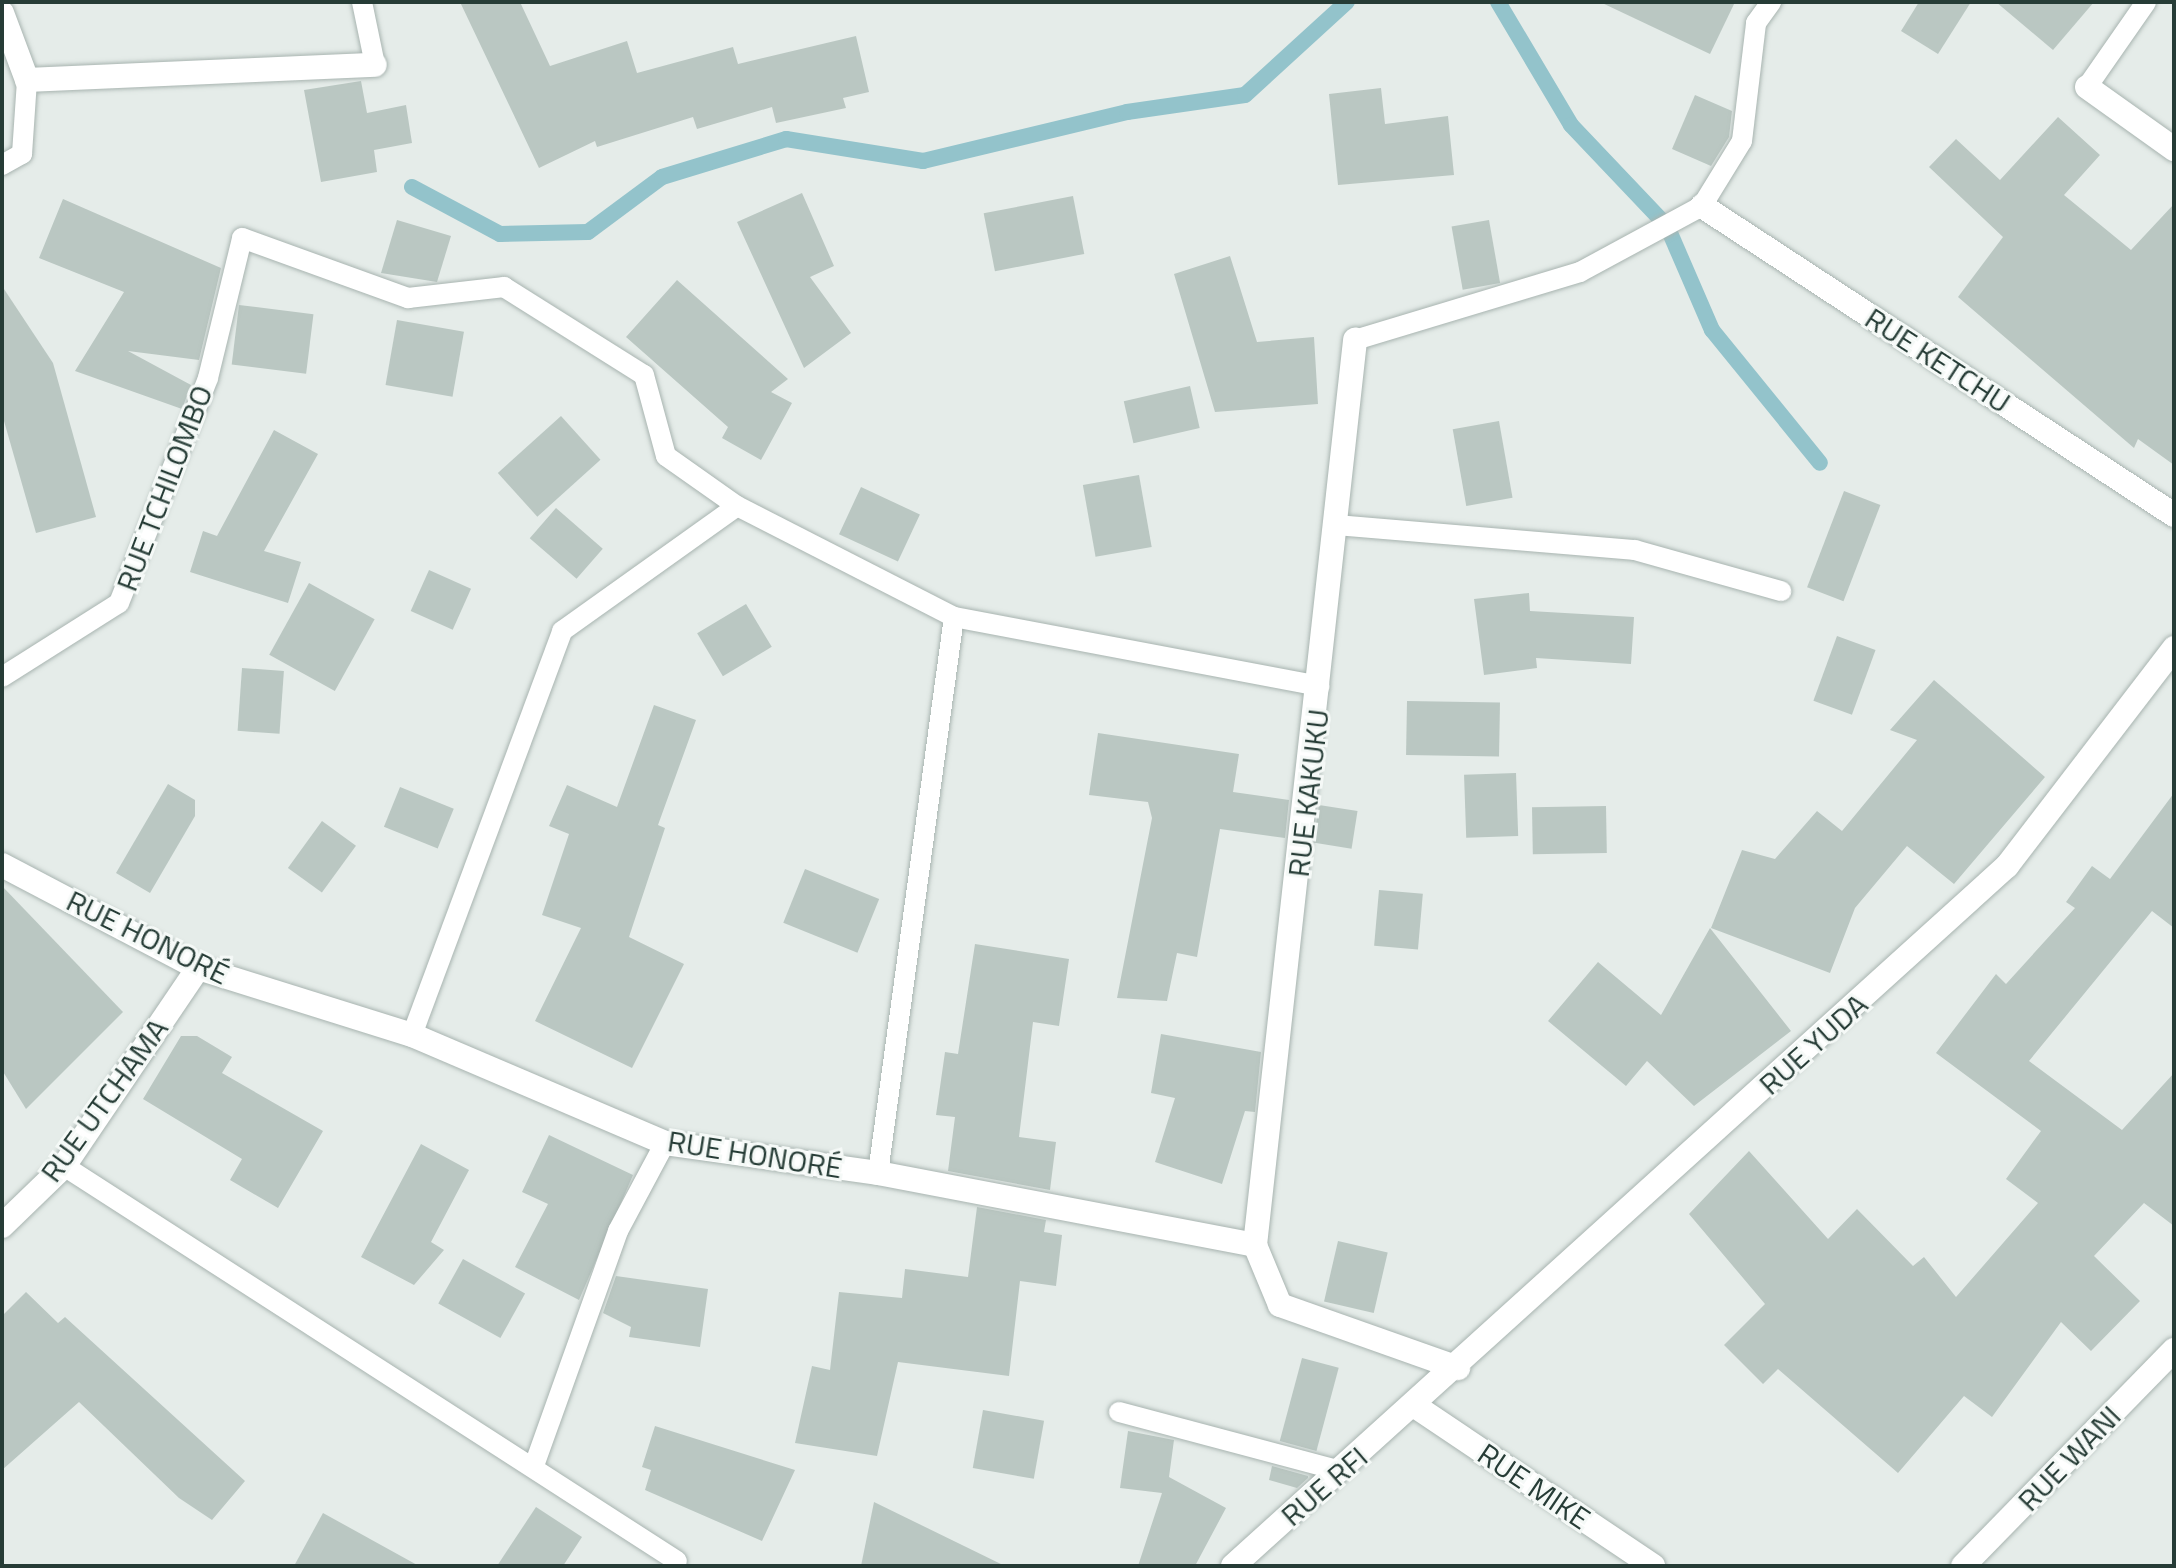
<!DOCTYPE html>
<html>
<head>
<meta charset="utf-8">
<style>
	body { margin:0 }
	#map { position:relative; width:2176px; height:1568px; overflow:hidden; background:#e5ece9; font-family:"Titillium Web",sans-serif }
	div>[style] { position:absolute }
	.stream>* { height:16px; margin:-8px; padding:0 8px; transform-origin:8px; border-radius:8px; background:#93c3cb }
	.building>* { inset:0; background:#bac7c2; transform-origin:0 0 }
	.roads { filter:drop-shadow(0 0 2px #a8b4b0) drop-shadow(0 0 2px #a8b4b0) }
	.lane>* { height:20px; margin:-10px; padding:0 10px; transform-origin:10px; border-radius:10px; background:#fff }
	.street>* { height:24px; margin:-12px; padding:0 12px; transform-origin:12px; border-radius:12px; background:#fff }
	span { translate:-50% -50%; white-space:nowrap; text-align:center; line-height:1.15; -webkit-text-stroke:6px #f5f9f7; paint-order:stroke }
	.street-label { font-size:30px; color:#263c36 }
	.frame { position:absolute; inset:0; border:4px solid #263c36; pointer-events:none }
</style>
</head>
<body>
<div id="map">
	<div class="stream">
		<div style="left:1498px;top:2px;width:143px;rotate:59.3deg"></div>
		<div style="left:1571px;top:125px;width:139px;rotate:46.5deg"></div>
		<div style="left:1667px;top:226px;width:113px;rotate:66.6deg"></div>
		<div style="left:1712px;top:330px;width:171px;rotate:50.9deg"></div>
		<div style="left:412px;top:187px;width:100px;rotate:28.1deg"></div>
		<div style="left:500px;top:234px;width:88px;rotate:-1.3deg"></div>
		<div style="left:588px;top:232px;width:92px;rotate:-36.6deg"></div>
		<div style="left:662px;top:177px;width:130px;rotate:-17deg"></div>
		<div style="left:786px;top:139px;width:139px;rotate:9.1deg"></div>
		<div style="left:923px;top:161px;width:210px;rotate:-13.5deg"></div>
		<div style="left:1127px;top:112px;width:119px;rotate:-8.2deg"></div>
		<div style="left:1245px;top:95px;width:138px;rotate:-42.4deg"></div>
	</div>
	<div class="building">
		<div style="clip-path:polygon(460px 2px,520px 2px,550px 66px,627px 41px,637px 73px,733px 47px,738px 64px,856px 36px,869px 92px,843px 98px,846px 108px,776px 123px,772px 107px,697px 129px,693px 117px,597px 147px,595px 141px,539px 168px)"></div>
		<div style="clip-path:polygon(1600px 2px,1735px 2px,1710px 54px)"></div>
		<div style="clip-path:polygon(1919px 2px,1971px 2px,1938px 54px,1901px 31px)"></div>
		<div style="clip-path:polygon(1996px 2px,2094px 2px,2053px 50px)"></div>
		<div style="clip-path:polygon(361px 81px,367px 113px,406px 105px,412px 143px,374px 150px,377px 172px,321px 182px,304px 90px)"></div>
		<div style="clip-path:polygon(1381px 88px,1385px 124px,1448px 116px,1454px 175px,1338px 185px,1329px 94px)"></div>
		<div style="clip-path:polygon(1695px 95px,1732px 111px,1729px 137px,1711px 166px,1672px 149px)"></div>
		<div style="clip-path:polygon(2058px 117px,2100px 155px,2064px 195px,2131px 250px,2174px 204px,2174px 465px,2138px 439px,2134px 448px,1958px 297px,2003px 237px,1929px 167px,1956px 139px,2000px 180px)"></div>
		<div style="clip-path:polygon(802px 193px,834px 266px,810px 277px,851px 333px,804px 368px,737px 222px)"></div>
		<div style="left:1073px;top:196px;width:59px;height:91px;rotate:79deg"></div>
		<div style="clip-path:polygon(63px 199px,221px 268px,199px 360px,128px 351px,191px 385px,182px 409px,75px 371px,124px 292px,39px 258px)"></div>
		<div style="clip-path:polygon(397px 220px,451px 236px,437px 282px,381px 273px)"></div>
		<div style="left:1489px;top:220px;width:64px;height:38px;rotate:80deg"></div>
		<div style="clip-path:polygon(1230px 256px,1257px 342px,1314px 337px,1318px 404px,1215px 412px,1174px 274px)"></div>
		<div style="clip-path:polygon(677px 280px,788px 379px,771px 392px,792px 403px,761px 460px,722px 438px,728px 427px,626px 337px)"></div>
		<div style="clip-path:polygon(2px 286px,53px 363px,96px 517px,36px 533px,2px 414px)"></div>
		<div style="left:239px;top:305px;width:75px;height:60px;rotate:7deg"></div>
		<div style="left:397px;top:320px;width:68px;height:66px;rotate:10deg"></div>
		<div style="left:1190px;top:386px;width:43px;height:68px;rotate:77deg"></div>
		<div style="left:561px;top:416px;width:59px;height:85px;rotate:48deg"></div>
		<div style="left:1499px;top:421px;width:78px;height:47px;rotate:80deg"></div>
		<div style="clip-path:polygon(274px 430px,318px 454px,264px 551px,301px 562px,288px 603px,190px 572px,203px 531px,217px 536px)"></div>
		<div style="left:1139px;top:475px;width:73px;height:57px;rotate:80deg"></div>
		<div style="left:861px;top:487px;width:65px;height:52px;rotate:25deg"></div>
		<div style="left:1844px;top:491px;width:39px;height:103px;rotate:21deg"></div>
		<div style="left:556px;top:508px;width:62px;height:40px;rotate:41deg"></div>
		<div style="left:429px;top:570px;width:46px;height:45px;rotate:24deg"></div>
		<div style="left:309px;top:583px;width:75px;height:82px;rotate:29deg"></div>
		<div style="clip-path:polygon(1529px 593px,1530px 611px,1634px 617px,1631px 664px,1536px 658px,1537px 668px,1484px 675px,1474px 599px)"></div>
		<div style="left:746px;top:604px;width:50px;height:57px;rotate:59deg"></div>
		<div style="left:1837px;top:636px;width:41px;height:69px;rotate:20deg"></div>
		<div style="left:242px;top:668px;width:42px;height:63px;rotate:4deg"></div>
		<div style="clip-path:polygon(1934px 680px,2045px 777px,1954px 884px,1907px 846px,1855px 908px,1830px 973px,1711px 928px,1742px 850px,1775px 859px,1817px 811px,1842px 831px,1917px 740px,1890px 730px)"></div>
		<div style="left:1407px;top:701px;width:93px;height:54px;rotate:1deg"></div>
		<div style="clip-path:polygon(654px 705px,696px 720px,658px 825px,665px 828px,629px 937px,684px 964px,632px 1068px,535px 1021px,581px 928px,542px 915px,569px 834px,549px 826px,567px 785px,617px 807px)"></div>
		<div style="clip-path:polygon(1098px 733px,1239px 754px,1233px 792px,1289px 800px,1285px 838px,1220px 829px,1197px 957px,1177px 953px,1167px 1001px,1117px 998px,1152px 818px,1148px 802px,1089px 795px)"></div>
		<div style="left:1516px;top:773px;width:63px;height:52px;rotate:88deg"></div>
		<div style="clip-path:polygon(168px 784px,195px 800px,195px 816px,150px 893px,116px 873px)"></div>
		<div style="left:400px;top:787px;width:58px;height:43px;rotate:22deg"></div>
		<div style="clip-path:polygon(2174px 793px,2174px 928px,2152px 911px,2029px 1061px,2122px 1130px,2174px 1073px,2174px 1226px,2144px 1203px,2094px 1256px,2140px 1301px,2091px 1351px,2061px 1322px,1992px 1417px,1964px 1396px,1898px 1473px,1778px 1369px,1763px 1384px,1724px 1345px,1765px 1304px,1689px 1214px,1749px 1151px,1828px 1239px,1857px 1209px,1913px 1266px,1924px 1257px,1956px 1297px,2038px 1203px,2006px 1179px,2041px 1131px,1936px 1053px,1996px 974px,2006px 984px,2075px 908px,2066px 902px,2092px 866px,2110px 879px)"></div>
		<div style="left:1319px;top:805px;width:39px;height:38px;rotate:9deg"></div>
		<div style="left:1606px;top:806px;width:47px;height:74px;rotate:89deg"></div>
		<div style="left:322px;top:821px;width:42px;height:58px;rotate:36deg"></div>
		<div style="left:805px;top:869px;width:80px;height:58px;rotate:22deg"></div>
		<div style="clip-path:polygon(2px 886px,123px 1012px,26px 1109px,2px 1070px)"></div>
		<div style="left:1379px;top:890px;width:44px;height:56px;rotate:5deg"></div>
		<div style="clip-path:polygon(1710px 928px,1791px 1031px,1694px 1106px,1647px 1061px,1626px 1086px,1548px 1021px,1598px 962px,1661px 1015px)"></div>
		<div style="clip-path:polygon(975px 944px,1069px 959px,1059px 1026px,1033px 1022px,1019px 1137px,1056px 1142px,1050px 1190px,948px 1171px,955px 1117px,936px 1115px,945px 1052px,958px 1054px)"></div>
		<div style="clip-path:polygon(1161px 1034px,1261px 1052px,1255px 1112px,1245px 1111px,1222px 1184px,1155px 1162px,1175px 1098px,1151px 1093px)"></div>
		<div style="clip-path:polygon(181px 1036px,197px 1036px,232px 1057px,222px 1073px,323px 1131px,278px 1208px,230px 1180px,242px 1159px,143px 1099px)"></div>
		<div style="clip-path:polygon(549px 1135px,633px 1175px,579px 1300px,515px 1267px,548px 1204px,522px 1192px)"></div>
		<div style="clip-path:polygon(421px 1144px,469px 1170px,431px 1242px,444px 1250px,414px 1285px,361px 1257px)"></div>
		<div style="clip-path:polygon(977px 1207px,1046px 1220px,1044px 1232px,1062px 1235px,1056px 1286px,1020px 1281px,1009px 1376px,898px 1362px,877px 1456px,795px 1443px,812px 1366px,830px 1370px,839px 1292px,902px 1298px,905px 1269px,968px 1277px)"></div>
		<div style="left:1338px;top:1241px;width:51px;height:62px;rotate:13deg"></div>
		<div style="left:463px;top:1259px;width:71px;height:51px;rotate:29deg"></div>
		<div style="clip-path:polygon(616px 1276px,708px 1289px,700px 1347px,629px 1337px,631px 1327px,603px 1313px)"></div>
		<div style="clip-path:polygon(26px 1292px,58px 1323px,65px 1317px,245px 1481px,212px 1520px,179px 1498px,79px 1402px,2px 1470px,2px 1316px)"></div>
		<div style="left:1302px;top:1358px;width:38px;height:86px;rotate:15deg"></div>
		<div style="left:983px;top:1410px;width:62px;height:59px;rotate:10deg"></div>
		<div style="clip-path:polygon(655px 1426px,795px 1470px,762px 1541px,645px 1490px,651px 1470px,642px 1467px)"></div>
		<div style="clip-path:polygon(1128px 1431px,1174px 1440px,1169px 1477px,1226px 1508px,1195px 1566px,1138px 1566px,1162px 1493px,1120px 1488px)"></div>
		<div style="clip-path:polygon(1272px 1466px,1308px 1476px,1308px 1478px,1297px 1488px,1269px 1480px)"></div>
		<div style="clip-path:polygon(874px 1502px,1005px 1566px,861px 1566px)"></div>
		<div style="clip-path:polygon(536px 1507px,582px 1537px,563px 1566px,497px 1566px)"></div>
		<div style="clip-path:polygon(323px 1513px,419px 1566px,294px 1566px)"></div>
	</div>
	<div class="roads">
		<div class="lane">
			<div style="left:362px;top:2px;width:64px;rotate:78.3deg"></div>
			<div style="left:2087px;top:87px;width:103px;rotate:-55.2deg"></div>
			<div style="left:2px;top:165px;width:23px;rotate:-29deg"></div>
			<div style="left:22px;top:154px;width:74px;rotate:-86.1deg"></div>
			<div style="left:1355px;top:340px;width:235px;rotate:-16.8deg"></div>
			<div style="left:1580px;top:272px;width:139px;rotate:-28.4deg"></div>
			<div style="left:1702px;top:206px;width:76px;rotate:-58.4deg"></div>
			<div style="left:1742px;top:141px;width:119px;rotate:-83.2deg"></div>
			<div style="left:1756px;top:23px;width:26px;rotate:-54deg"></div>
			<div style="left:1337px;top:525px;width:299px;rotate:4.8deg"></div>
			<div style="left:1635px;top:550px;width:152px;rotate:15.7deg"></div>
			<div style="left:2px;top:677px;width:138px;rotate:-32.3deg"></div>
			<div style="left:119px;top:603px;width:242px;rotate:-68.4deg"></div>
			<div style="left:208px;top:378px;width:144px;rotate:-76.3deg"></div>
			<div style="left:242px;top:238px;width:177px;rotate:19.9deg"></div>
			<div style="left:408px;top:298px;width:97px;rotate:-6.5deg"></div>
			<div style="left:504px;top:287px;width:165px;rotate:32.2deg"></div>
			<div style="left:644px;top:375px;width:84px;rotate:74.8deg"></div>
			<div style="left:666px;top:456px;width:87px;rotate:35.2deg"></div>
			<div style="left:737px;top:506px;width:244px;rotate:27.1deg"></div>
			<div style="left:954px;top:617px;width:372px;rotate:10.7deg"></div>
			<div style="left:412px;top:1035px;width:431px;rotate:-69.6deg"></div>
			<div style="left:562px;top:631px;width:215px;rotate:-35.5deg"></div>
			<div style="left:64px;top:1166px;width:729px;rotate:32.8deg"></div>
			<div style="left:878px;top:1173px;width:561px;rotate:-82.22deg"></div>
			<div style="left:1119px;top:1412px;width:229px;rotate:14.9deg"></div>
			<div style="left:535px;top:1463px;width:246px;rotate:-70.3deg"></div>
			<div style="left:618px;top:1231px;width:100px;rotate:-61.9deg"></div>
		</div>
		<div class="street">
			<div style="left:2px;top:13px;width:72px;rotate:69.5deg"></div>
			<div style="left:27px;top:80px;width:348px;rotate:-2.5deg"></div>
			<div style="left:2087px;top:87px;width:107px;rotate:35.5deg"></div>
			<div style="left:1702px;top:206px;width:564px;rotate:33.21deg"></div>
			<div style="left:2px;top:865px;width:221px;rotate:27.7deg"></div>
			<div style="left:198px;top:968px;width:224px;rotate:17.4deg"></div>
			<div style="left:412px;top:1035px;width:275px;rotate:23.1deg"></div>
			<div style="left:665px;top:1143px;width:215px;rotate:8deg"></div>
			<div style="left:878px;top:1173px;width:384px;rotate:10.8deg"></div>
			<div style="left:1255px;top:1245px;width:65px;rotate:67.4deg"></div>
			<div style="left:1280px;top:1305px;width:189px;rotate:19.5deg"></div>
			<div style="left:2px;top:1226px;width:86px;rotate:-44.1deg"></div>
			<div style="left:64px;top:1166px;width:239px;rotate:-55.9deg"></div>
			<div style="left:1255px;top:1245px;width:911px;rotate:-83.69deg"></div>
			<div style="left:1415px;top:1406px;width:287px;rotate:33.9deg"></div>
			<div style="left:1233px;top:1566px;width:1044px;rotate:-42.13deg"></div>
			<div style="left:2007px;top:866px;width:275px;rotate:-52.5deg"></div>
			<div style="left:1963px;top:1566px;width:302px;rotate:-45.7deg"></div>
		</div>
	</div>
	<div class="street-label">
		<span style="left:1938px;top:360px;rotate:33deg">RUE KETCHU</span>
		<span style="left:164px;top:488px;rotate:-69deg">RUE TCHILOMBO</span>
		<span style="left:1308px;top:793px;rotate:-83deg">RUE KAKUKU</span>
		<span style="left:148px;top:937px;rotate:26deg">RUE HONORÉ</span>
		<span style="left:1813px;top:1044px;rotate:-42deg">RUE YUDA</span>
		<span style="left:104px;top:1100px;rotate:-54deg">RUE UTCHAMA</span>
		<span style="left:755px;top:1154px;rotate:9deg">RUE HONORÉ</span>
		<span style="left:2069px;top:1458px;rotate:-46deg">RUE WANI</span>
		<span style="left:1324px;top:1486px;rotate:-41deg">RUE RFI</span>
		<span style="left:1534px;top:1486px;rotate:34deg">RUE MIKE</span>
	</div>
	<div class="frame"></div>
</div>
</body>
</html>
